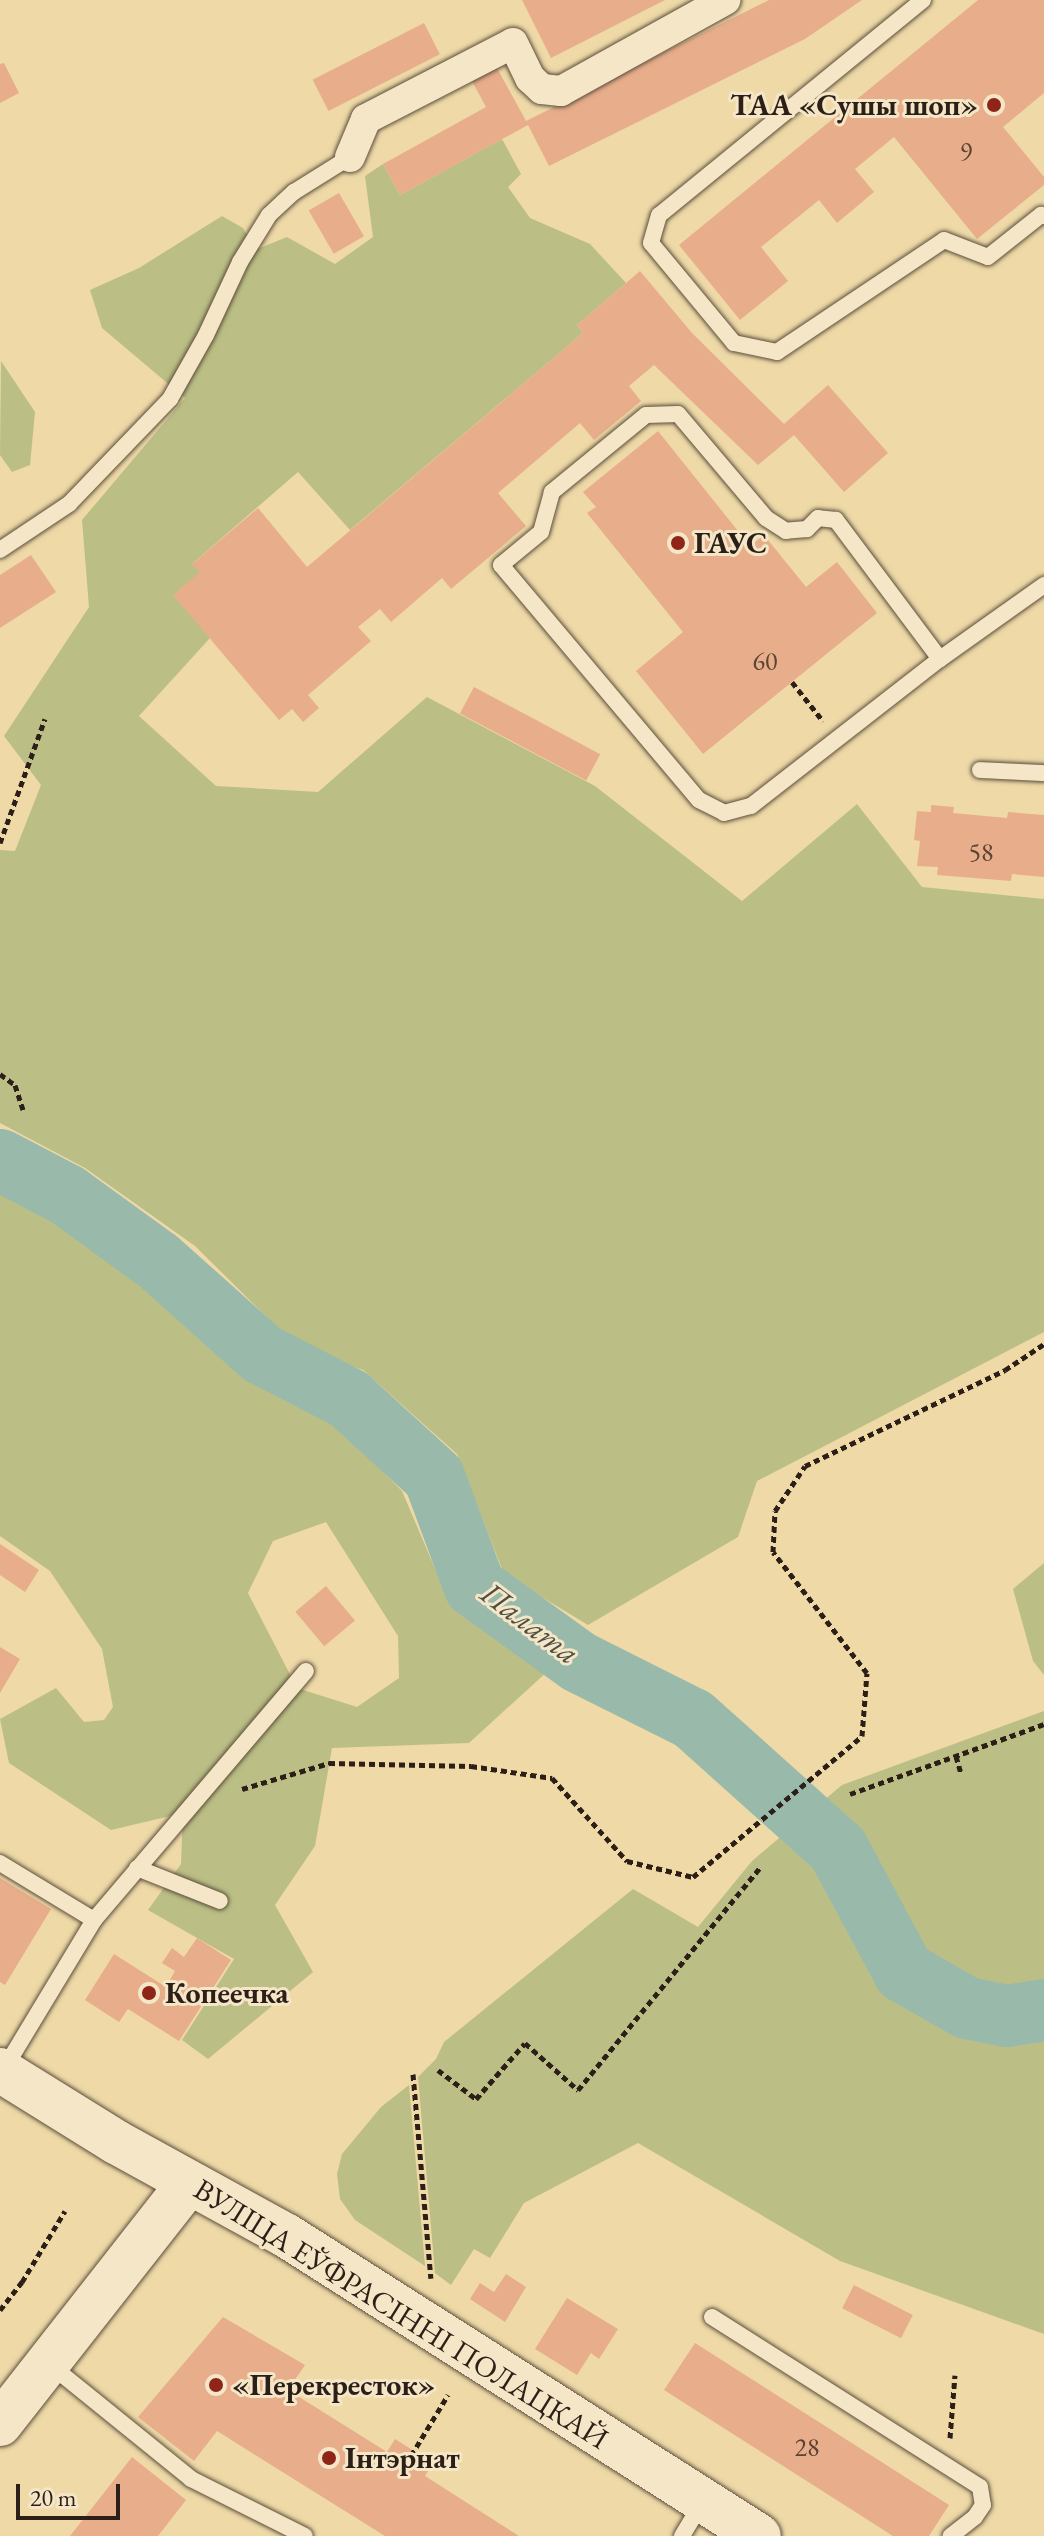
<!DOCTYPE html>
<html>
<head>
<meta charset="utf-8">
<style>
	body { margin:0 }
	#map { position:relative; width:1044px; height:2536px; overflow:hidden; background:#eed9a7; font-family:"EB Garamond",serif }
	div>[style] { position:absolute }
	.green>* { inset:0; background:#bbbf85 }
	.river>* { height:62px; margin:-31px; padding:0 31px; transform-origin:31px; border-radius:31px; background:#99baab }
	.building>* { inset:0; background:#e8ae8b; transform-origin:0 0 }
	.path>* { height:5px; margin-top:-2.5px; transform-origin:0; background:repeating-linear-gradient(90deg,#2c1f18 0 6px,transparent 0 10px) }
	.roads { filter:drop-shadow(0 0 2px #5c4e3c) drop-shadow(0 0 2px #5c4e3c) }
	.lane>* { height:16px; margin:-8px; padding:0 8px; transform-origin:8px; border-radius:8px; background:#f4e6c6 }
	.street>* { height:30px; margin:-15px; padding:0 15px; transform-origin:15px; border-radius:15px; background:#f4e6c6 }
	.secondary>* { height:44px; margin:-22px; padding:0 22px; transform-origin:22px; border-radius:22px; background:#f4e6c6 }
	.dots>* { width:22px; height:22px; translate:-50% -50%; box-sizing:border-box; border:4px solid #f4e6c6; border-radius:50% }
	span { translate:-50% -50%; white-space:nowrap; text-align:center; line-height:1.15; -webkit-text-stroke:6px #f4e6c6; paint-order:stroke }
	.number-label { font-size:26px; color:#5b4335 }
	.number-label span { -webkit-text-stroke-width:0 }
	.poi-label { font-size:30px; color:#2c1f18; font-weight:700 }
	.right { translate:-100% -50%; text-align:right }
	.left { translate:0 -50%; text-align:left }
	.street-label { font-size:30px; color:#2c1f18 }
	.water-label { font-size:32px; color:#4d4e44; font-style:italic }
	.scale { position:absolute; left:16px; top:2484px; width:104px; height:36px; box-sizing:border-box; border:4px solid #2c1f18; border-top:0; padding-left:10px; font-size:24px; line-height:28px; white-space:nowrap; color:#2c1f18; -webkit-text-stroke:6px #f4e6c6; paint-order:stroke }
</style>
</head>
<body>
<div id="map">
	<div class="green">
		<div style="clip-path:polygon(502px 139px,521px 174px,508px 187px,530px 218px,590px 244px,626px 283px,577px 325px,583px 333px,350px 530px,298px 472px,193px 563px,200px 572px,210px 638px,139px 716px,216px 786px,318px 792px,427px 697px,595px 786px,742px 901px,857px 804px,922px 887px,1044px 899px,1044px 1332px,757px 1481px,738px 1537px,588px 1625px,504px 1574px,457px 1454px,363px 1370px,300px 1350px,195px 1246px,85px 1168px,0 1123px,0 850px,15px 851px,41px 785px,4px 736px,89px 607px,82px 520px,185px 398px,102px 328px,90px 290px,139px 268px,222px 216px,243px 228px,255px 250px,287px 237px,335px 264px,373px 237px,365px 176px,383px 164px,400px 195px)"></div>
		<div style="clip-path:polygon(1px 361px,35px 412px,30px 465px,12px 472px,0 455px)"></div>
		<div style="clip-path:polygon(evenodd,0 1193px,51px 1219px,144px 1283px,245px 1378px,333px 1421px,402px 1491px,448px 1599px,549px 1670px,469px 1743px,332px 1748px,315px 1846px,275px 1905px,313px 1972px,208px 2059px,182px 2040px,234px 1959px,148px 1910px,181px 1864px,183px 1813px,111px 1830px,9px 1763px,0 1719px,56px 1688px,84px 1722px,104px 1720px,113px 1707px,102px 1649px,50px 1571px,0 1536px,0 1193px,326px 1522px,398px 1636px,399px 1678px,357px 1707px,297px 1688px,248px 1593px,273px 1541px,326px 1522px)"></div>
		<div style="clip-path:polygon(1044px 1563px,1044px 1675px,1033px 1661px,1013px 1589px)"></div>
		<div style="clip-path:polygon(1044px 1711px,1044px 2334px,840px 2261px,638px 2143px,524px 2203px,490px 2258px,474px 2249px,451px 2285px,435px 2273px,418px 2077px,436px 2059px,444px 2042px,633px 1889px,698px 1927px,752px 1861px,842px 1785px)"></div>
		<div style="clip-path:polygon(409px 2085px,425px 2266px,355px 2220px,340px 2199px,337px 2174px,342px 2154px,381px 2107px)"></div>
	</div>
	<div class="river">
		<div style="left:0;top:1160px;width:76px;rotate:27.6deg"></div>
		<div style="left:67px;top:1195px;width:112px;rotate:36deg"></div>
		<div style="left:158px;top:1261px;width:140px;rotate:41.8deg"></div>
		<div style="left:262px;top:1354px;width:98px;rotate:27.3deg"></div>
		<div style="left:349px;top:1399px;width:115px;rotate:42.5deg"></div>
		<div style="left:434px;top:1477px;width:117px;rotate:69.6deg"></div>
		<div style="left:475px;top:1587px;width:128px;rotate:35.8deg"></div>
		<div style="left:579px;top:1662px;width:127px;rotate:26.6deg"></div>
		<div style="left:693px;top:1719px;width:195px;rotate:41.9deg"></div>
		<div style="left:838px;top:1849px;width:140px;rotate:61.8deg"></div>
		<div style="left:904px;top:1972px;width:73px;rotate:29.7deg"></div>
		<div style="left:967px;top:2008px;width:41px;rotate:11.3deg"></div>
		<div style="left:1007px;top:2016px;width:37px;rotate:-9deg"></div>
	</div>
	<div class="building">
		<div style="clip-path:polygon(522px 0,665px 0,551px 58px)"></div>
		<div style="clip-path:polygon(769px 0,862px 0,805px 39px,549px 166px,528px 125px,400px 195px,383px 164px,486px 107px,466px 70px,491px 57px,526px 121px)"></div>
		<div style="clip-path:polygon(978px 0,1044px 0,1044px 93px,1003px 127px,1044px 177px,1044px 185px,977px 239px,894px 137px,855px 169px,874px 192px,837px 223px,819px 200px,761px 247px,788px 281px,740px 320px,679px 245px)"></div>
		<div style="left:424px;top:23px;width:35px;height:125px;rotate:63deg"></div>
		<div style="clip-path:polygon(4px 63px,19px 93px,0 103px,0 64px)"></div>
		<div style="left:339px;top:193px;width:50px;height:35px;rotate:60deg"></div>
		<div style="clip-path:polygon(640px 271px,692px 333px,784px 424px,828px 385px,888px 453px,844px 492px,794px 435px,758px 465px,654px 365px,629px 386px,641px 401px,594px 440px,580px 423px,498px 493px,526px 526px,451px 589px,442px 578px,391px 622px,380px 609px,358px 627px,371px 641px,308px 695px,319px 708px,303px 722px,292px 709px,279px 720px,173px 595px,200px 572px,192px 564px,258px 508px,307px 567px,583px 333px,577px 325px)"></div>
		<div style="clip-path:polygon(658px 431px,750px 546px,764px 535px,806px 587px,837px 562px,877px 613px,703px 754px,636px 671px,683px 632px,587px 513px,596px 507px,583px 492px)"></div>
		<div style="clip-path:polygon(31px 555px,56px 592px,0 628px,0 575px)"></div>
		<div style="left:474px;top:687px;width:143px;height:30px;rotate:28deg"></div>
		<div style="clip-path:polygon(931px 805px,954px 807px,953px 813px,1007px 818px,1008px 812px,1044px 815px,1044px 877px,1012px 874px,1011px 881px,937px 875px,938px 867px,917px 866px,920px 841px,914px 840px,917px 811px,931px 812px)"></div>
		<div style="clip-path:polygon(0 1544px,39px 1570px,25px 1592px,0 1575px)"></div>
		<div style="left:326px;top:1586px;width:45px;height:40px;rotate:50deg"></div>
		<div style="clip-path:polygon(0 1647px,20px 1659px,0 1693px)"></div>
		<div style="clip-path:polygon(0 1878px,51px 1909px,5px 1985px,0 1982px)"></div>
		<div style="clip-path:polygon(197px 1938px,231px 1960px,179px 2041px,128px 2009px,119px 2022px,85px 2000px,114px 1954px,166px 1987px,175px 1971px,162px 1963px,172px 1948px,184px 1957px)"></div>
		<div style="clip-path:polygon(506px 2274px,526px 2287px,505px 2322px,470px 2299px,480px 2283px,494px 2292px)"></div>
		<div style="left:854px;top:2285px;width:66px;height:26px;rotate:27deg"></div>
		<div style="clip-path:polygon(567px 2298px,618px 2329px,599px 2359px,591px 2353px,577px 2375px,535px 2349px)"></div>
		<div style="clip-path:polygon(223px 2317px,305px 2365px,288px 2390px,387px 2452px,395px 2439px,433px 2463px,425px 2476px,519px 2536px,385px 2536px,217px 2431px,194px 2461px,138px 2417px)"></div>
		<div style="clip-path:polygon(695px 2343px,949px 2505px,929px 2536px,893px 2536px,664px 2390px)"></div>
		<div style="clip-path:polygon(132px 2457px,186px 2500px,158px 2536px,70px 2536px)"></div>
	</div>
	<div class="path">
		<div style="left:792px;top:682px;width:50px;rotate:51.5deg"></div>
		<div style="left:0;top:843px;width:132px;rotate:-70.1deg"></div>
		<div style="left:0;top:1074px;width:19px;rotate:36deg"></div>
		<div style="left:15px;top:1085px;width:26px;rotate:72deg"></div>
		<div style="left:956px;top:1756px;width:19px;rotate:74deg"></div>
		<div style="left:242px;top:1789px;width:91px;rotate:-16.6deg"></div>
		<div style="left:329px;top:1763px;width:142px;rotate:1.2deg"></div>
		<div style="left:471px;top:1766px;width:82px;rotate:8.4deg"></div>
		<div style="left:552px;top:1778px;width:112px;rotate:47.9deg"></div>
		<div style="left:627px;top:1861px;width:68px;rotate:13.6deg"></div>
		<div style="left:693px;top:1877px;width:220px;rotate:-39.8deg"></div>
		<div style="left:862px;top:1736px;width:63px;rotate:-85.5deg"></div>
		<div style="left:867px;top:1673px;width:153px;rotate:-127.8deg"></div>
		<div style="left:773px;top:1552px;width:41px;rotate:-87.2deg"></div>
		<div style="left:775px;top:1511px;width:54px;rotate:-56.3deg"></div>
		<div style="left:805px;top:1466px;width:222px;rotate:-25.6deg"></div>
		<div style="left:1005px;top:1370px;width:47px;rotate:-33.7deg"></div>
		<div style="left:850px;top:1794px;width:206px;rotate:-19.8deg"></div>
		<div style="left:438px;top:2070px;width:48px;rotate:37.3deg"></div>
		<div style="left:476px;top:2099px;width:74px;rotate:-48.8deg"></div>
		<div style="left:525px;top:2043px;width:71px;rotate:41.6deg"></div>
		<div style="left:578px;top:2090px;width:287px;rotate:-50.7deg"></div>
		<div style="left:413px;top:2074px;width:205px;rotate:85deg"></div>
		<div style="left:0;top:2310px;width:36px;rotate:-52deg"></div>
		<div style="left:22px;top:2282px;width:83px;rotate:-58.8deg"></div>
		<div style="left:950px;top:2438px;width:63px;rotate:-85.5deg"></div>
		<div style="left:406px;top:2464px;width:81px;rotate:-58.7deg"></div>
	</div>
	<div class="roads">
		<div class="lane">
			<div style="left:923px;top:0;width:340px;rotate:140.8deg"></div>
			<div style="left:659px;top:215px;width:29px;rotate:106deg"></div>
			<div style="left:651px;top:243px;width:130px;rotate:50.3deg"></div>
			<div style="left:734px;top:343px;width:44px;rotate:11.8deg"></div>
			<div style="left:777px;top:352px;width:201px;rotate:-33.8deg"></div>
			<div style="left:944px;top:240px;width:47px;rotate:21.1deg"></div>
			<div style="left:988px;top:257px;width:68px;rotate:-38.4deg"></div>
			<div style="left:1041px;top:215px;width:3px;rotate:18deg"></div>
			<div style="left:0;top:550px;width:83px;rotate:-33.7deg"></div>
			<div style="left:69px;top:504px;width:146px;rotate:-46.1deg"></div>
			<div style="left:170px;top:399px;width:73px;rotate:-60.6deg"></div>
			<div style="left:206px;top:335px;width:81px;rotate:-65deg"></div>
			<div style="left:240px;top:262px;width:55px;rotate:-58.3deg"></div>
			<div style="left:269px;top:215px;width:34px;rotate:-43deg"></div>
			<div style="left:294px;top:192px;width:66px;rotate:-32deg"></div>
			<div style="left:940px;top:659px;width:174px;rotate:-126.8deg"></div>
			<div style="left:836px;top:520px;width:18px;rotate:-174deg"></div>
			<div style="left:818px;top:518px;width:16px;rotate:135deg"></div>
			<div style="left:807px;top:529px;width:21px;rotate:175deg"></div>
			<div style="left:786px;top:531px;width:24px;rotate:-147deg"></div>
			<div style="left:766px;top:518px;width:136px;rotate:-130.2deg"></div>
			<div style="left:678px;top:414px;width:32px;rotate:178deg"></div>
			<div style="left:646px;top:415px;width:122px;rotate:140.7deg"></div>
			<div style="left:552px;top:492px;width:41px;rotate:105.4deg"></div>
			<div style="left:541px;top:532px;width:52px;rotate:140.5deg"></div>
			<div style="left:501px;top:565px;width:307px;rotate:49.9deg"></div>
			<div style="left:699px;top:800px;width:28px;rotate:27deg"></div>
			<div style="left:724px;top:813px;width:28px;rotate:-15deg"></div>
			<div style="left:751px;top:806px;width:239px;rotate:-37.9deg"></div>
			<div style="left:940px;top:659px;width:128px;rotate:-35.4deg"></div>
			<div style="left:980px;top:770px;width:64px;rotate:2.7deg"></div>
			<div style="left:0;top:1863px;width:110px;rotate:31.2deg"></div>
			<div style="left:94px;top:1920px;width:176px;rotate:121.1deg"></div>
			<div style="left:137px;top:1868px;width:89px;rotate:21.7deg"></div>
			<div style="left:94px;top:1920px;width:327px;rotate:-49.6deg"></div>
			<div style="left:712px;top:2317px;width:317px;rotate:32.4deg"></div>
			<div style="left:980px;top:2487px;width:18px;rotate:81deg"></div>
			<div style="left:983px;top:2505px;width:14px;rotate:124deg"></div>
			<div style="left:975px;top:2517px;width:31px;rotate:142deg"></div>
			<div style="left:48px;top:2363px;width:184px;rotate:39deg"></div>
			<div style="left:191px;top:2479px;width:127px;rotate:26.6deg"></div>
			<div style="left:682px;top:2536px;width:39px;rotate:-59deg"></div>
		</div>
		<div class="street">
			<div style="left:350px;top:157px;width:41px;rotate:-67.2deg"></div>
			<div style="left:366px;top:119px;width:165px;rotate:-27.3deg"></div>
			<div style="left:513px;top:43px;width:39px;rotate:64deg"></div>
			<div style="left:530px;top:78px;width:16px;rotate:43deg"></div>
			<div style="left:542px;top:89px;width:19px;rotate:6deg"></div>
			<div style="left:561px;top:91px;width:188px;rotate:-29deg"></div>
		</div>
		<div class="secondary">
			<div style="left:0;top:2070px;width:137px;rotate:31.8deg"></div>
			<div style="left:116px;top:2142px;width:195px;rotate:28.8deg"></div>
			<div style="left:287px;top:2236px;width:559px;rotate:32.44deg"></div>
			<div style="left:0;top:2424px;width:306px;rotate:-51.9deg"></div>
		</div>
	</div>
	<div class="dots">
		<div style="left:994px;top:105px;background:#8f2418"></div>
		<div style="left:678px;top:543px;background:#8f2418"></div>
		<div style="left:149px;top:1993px;background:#8f2418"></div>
		<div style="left:216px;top:2385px;background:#8f2418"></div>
		<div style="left:329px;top:2458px;background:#8f2418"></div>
	</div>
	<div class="number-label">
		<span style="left:966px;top:153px">9</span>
		<span style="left:765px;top:662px">60</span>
		<span style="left:981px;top:853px">58</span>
		<span style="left:807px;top:2448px">28</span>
	</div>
	<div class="poi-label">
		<span class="right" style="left:978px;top:105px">ТАА «Сушы шоп»</span>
		<span class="left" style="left:694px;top:543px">ГАУС</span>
		<span class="left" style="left:165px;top:1993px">Копеечка</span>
		<span class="left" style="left:232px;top:2385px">«Перекресток»</span>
		<span class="left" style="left:345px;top:2458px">Інтэрнат</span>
	</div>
	<div class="street-label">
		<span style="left:401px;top:2314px;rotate:32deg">ВУЛІЦА ЕЎФРАСІННІ ПОЛАЦКАЙ</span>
	</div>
	<div class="water-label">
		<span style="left:530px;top:1623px;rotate:37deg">Палата</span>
	</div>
	<div class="scale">20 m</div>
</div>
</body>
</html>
